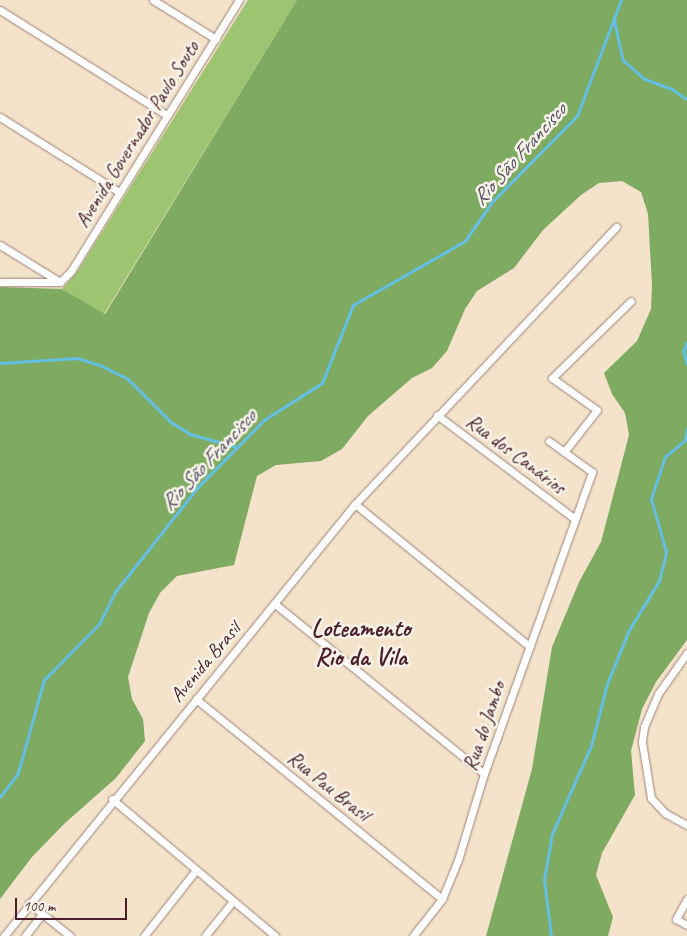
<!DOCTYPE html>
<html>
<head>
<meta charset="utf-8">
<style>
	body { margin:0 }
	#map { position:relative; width:687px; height:936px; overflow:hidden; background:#f4e3ca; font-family:Caveat,sans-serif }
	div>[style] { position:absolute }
	.green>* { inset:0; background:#9dc470 }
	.forest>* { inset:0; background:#7eaa62 }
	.stream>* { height:2.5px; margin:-1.25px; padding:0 1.25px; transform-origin:1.25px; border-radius:1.25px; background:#64bfe2 }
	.roads { filter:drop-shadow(0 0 1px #9f817a) drop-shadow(0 0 1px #9f817a) }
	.street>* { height:7px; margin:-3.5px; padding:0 3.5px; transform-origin:3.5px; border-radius:3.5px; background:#fff }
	span { translate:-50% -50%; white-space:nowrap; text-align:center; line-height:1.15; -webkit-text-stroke:5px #f7f3e8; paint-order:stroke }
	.street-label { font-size:20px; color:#4a1f2b }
	.water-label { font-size:21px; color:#524f62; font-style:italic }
	.district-label { font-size:25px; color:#4a1f2b; font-weight:700 }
	.scale { position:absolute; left:15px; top:898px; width:112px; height:22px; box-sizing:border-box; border:2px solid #4a1f2b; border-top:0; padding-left:6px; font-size:15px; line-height:18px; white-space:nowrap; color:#4a1f2b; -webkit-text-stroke:4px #f7f3e8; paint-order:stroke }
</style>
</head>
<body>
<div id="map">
	<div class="green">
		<div style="clip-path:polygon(248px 0,297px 0,104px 314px,62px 289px,77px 272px)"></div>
	</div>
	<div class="forest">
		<div style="clip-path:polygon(297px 0,687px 0,687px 640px,656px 682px,642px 709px,631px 751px,635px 795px,602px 853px,596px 875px,613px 917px,608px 936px,486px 936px,532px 769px,552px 647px,579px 582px,601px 542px,629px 435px,625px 413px,612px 394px,604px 373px,637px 341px,651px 309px,652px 285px,648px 214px,641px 192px,622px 181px,599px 183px,581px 195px,543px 230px,514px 268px,477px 291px,465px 309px,447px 351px,432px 368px,412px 378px,368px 416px,342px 449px,321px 461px,276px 465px,257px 476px,234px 565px,177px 576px,160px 593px,149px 613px,128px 677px,132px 699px,143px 719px,145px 741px,116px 778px,65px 823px,32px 857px,0 899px,0 287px,62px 289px,105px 314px)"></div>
	</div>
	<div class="stream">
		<div style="left:614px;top:18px;width:43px;rotate:77.9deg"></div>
		<div style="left:623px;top:60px;width:29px;rotate:41deg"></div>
		<div style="left:645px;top:79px;width:29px;rotate:20deg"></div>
		<div style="left:672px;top:89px;width:18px;rotate:34deg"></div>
		<div style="left:687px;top:343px;width:9px;rotate:111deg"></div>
		<div style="left:684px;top:351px;width:13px;rotate:77deg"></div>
		<div style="left:0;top:363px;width:77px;rotate:-3.7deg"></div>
		<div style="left:77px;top:358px;width:24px;rotate:17deg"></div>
		<div style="left:100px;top:365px;width:30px;rotate:26deg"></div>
		<div style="left:127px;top:378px;width:62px;rotate:45deg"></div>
		<div style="left:171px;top:422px;width:22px;rotate:32deg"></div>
		<div style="left:190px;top:434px;width:49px;rotate:15.5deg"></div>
		<div style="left:0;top:797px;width:30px;rotate:-53deg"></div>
		<div style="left:18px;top:773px;width:97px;rotate:-74.4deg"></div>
		<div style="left:44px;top:680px;width:78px;rotate:-45.5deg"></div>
		<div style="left:99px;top:624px;width:36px;rotate:-63deg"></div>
		<div style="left:115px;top:592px;width:134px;rotate:-51.7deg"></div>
		<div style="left:198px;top:487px;width:94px;rotate:-45.4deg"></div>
		<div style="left:264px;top:420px;width:69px;rotate:-32.5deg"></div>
		<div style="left:322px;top:383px;width:84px;rotate:-68.3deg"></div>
		<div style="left:353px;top:305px;width:129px;rotate:-29.7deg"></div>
		<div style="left:465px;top:241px;width:47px;rotate:-55.3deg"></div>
		<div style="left:492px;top:202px;width:121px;rotate:-45.3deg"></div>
		<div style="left:577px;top:116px;width:124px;rotate:-69.2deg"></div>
		<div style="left:551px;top:936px;width:56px;rotate:-97.1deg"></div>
		<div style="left:544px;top:880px;width:47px;rotate:-80.1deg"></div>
		<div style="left:552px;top:834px;width:96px;rotate:-66.1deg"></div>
		<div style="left:591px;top:746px;width:64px;rotate:-75.5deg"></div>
		<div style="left:607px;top:684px;width:58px;rotate:-67.8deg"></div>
		<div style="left:629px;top:630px;width:57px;rotate:-58.5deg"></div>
		<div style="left:659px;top:581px;width:30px;rotate:-76deg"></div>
		<div style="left:666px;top:552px;width:55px;rotate:-105.8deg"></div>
		<div style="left:651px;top:499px;width:44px;rotate:-71.6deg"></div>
		<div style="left:665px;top:457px;width:26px;rotate:-40deg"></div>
		<div style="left:685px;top:440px;width:11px;rotate:-80deg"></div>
	</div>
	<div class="roads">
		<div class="street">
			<div style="left:153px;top:0;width:74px;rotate:31.8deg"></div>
			<div style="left:0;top:10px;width:197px;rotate:32.2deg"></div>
			<div style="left:0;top:117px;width:141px;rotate:32.2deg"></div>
			<div style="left:0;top:245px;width:70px;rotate:31.7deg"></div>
			<div style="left:0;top:282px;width:60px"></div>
			<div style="left:60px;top:282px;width:16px;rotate:-45deg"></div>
			<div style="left:71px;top:271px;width:319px;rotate:-58.2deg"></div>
			<div style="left:437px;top:415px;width:173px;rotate:37deg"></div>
			<div style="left:564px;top:452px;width:53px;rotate:-51.8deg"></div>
			<div style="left:597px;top:410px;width:55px;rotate:-144.6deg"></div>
			<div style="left:552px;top:378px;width:110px;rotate:-44.3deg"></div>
			<div style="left:355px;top:504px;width:225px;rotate:39.2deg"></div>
			<div style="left:275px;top:604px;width:269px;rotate:39.1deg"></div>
			<div style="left:687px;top:653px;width:50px;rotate:125.3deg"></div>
			<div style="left:658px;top:694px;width:36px;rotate:113deg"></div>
			<div style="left:644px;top:727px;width:15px;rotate:98deg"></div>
			<div style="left:642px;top:742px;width:57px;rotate:80.9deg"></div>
			<div style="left:651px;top:798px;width:21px;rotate:47deg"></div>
			<div style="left:665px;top:813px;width:25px;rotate:29deg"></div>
			<div style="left:196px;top:699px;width:317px;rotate:39.1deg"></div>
			<div style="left:112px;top:799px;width:213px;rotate:40deg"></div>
			<div style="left:687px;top:899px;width:23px;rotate:119deg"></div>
			<div style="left:676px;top:919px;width:13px;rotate:29deg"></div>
			<div style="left:29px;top:903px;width:53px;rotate:38.8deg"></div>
			<div style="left:4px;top:936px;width:557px;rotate:-50.91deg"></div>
			<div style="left:355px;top:504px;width:381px;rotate:-46.7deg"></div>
			<div style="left:25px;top:936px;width:28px;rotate:-52deg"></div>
			<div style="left:144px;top:936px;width:84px;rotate:-51.8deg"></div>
			<div style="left:205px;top:936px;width:45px;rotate:-51.3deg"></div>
			<div style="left:413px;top:936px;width:47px;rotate:-51.9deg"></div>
			<div style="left:442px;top:899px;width:42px;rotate:-67.7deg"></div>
			<div style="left:458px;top:860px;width:90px;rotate:-73.2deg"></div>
			<div style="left:484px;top:774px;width:321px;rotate:-70.3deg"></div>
			<div style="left:592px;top:472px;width:53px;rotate:-144.2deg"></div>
		</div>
	</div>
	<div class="street-label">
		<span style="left:137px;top:134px;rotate:-58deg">Avenida Governador Paulo Souto</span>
		<span style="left:516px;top:454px;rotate:37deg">Rua dos Canários</span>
		<span style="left:205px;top:662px;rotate:-50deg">Avenida Brasil</span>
		<span style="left:484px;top:726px;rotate:-71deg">Rua do Jambo</span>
		<span style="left:329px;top:786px;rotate:39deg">Rua Pau Brasil</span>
	</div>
	<div class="water-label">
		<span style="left:519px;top:154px;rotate:-48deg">Rio São Francisco</span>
		<span style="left:208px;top:460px;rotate:-47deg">Rio São Francisco</span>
	</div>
	<div class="district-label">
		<span style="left:361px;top:643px">Loteamento<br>Rio da Vila</span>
	</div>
	<div class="scale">100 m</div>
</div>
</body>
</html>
